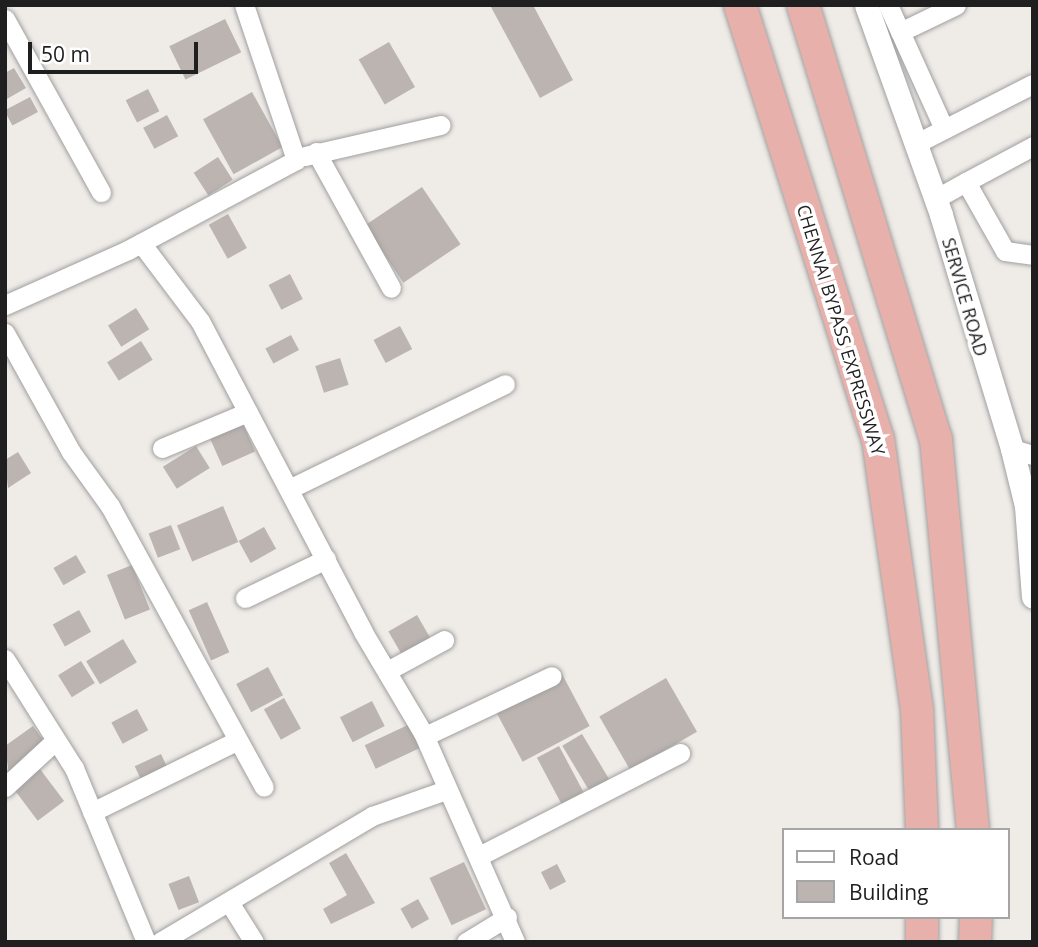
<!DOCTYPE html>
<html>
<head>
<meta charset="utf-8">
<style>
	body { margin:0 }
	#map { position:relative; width:1038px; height:947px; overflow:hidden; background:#efebe7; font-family:"Open Sans",sans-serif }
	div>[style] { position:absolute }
	.building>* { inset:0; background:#bcb4b0; transform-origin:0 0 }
	.roads { filter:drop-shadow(0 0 2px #a0a0a0) drop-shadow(0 0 2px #a0a0a0) }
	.minor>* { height:19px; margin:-9.5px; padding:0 9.5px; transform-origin:9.5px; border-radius:9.5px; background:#fff }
	.tertiary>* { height:23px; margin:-11.5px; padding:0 11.5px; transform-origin:11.5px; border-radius:11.5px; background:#fff }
	.trunk>* { height:32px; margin:-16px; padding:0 16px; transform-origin:16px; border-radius:16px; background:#e8b0ab }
	span { translate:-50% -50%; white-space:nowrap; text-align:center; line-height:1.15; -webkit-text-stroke:7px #fff; paint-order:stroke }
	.street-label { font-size:18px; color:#1f1f1f }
	.frame { position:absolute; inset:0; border:7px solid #1f1f1f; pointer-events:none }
	.legend { position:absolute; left:782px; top:828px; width:228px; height:91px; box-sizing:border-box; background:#fff; border:2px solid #a5a5a5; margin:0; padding:9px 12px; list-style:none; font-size:21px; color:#1f1f1f }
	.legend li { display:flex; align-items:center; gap:14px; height:35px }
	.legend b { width:35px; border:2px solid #a5a5a5 }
	.scale { position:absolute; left:28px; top:42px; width:170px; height:32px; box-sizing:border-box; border:4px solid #1f1f1f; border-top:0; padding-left:9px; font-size:21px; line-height:24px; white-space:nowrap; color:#1f1f1f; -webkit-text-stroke:5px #fff; paint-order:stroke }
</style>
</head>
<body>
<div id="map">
	<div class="building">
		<div style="clip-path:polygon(533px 5px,573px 80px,540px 98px,491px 7px)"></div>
		<div style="left:225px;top:19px;width:37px;height:62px;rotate:64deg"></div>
		<div style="left:389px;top:42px;width:52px;height:35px;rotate:60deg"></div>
		<div style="clip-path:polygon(14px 68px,26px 88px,5px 100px,5px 73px)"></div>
		<div style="left:148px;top:89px;width:25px;height:25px;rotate:63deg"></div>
		<div style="left:252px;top:92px;width:63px;height:56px;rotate:61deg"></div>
		<div style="left:30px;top:97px;width:17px;height:29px;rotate:62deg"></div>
		<div style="left:167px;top:115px;width:24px;height:27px;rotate:62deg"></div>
		<div style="left:218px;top:157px;width:27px;height:29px;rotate:57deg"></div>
		<div style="left:422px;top:187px;width:69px;height:69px;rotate:56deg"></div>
		<div style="left:228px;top:214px;width:39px;height:22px;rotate:61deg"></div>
		<div style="left:290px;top:274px;width:28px;height:24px;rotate:63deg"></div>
		<div style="left:136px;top:308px;width:25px;height:33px;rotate:58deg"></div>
		<div style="left:400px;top:326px;width:26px;height:30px;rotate:62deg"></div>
		<div style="left:291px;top:335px;width:17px;height:29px;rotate:62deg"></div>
		<div style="left:141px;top:341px;width:22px;height:40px;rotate:58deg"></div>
		<div style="left:340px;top:358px;width:28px;height:26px;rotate:72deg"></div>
		<div style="left:243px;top:424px;width:30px;height:36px;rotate:66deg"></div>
		<div style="left:196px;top:446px;width:26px;height:39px;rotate:58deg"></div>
		<div style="clip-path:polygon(18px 452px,31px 473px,8px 488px,5px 460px)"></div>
		<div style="left:223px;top:506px;width:39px;height:50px;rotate:67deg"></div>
		<div style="left:171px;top:525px;width:26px;height:24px;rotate:69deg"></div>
		<div style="left:264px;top:527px;width:25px;height:29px;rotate:61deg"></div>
		<div style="left:76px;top:555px;width:20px;height:26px;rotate:60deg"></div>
		<div style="left:132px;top:565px;width:48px;height:27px;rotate:68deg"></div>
		<div style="left:207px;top:602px;width:55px;height:20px;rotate:66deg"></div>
		<div style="left:79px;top:610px;width:25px;height:30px;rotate:61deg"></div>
		<div style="left:417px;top:615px;width:28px;height:33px;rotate:60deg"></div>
		<div style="left:123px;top:639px;width:27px;height:43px;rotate:59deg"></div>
		<div style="left:81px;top:661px;width:26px;height:27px;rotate:58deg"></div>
		<div style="left:268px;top:667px;width:32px;height:36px;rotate:62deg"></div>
		<div style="left:562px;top:674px;width:59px;height:76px;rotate:62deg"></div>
		<div style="left:666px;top:678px;width:62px;height:77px;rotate:60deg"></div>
		<div style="left:284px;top:698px;width:35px;height:23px;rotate:61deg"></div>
		<div style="left:372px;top:701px;width:28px;height:36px;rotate:63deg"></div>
		<div style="left:137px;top:709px;width:24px;height:29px;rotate:62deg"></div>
		<div style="left:410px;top:724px;width:26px;height:50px;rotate:65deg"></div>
		<div style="clip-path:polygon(33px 726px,48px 747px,9px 775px,5px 746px)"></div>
		<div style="left:582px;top:734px;width:58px;height:23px;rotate:59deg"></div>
		<div style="left:559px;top:746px;width:58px;height:25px;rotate:62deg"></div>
		<div style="left:161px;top:754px;width:19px;height:29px;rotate:65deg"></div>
		<div style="left:40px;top:769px;width:40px;height:33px;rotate:53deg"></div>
		<div style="clip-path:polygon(346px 853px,375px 903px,331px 924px,323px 909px,347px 895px,329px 863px)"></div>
		<div style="left:464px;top:862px;width:52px;height:38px;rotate:65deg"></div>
		<div style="left:557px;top:864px;width:20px;height:18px;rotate:63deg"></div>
		<div style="left:189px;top:876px;width:28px;height:22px;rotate:69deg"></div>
		<div style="left:418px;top:899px;width:23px;height:20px;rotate:61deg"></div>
	</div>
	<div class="roads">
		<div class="minor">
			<div style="left:888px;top:5px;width:136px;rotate:65.7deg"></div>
			<div style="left:5px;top:19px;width:198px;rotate:61deg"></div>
			<div style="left:900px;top:32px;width:62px;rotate:-25.7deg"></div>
			<div style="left:915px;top:144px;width:132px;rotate:-27deg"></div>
			<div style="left:1033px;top:146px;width:76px;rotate:151.8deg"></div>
			<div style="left:966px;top:182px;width:79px;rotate:60.5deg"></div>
			<div style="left:1005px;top:251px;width:28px;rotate:8deg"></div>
			<div style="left:316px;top:152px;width:155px;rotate:61.1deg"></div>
			<div style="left:305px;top:156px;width:139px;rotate:-12.9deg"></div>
			<div style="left:935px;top:199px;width:35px;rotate:-29deg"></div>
			<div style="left:141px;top:243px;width:98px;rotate:52.9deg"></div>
			<div style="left:200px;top:321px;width:351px;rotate:62.3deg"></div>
			<div style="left:363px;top:632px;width:117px;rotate:59.3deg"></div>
			<div style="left:423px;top:733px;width:228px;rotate:66.2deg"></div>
			<div style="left:5px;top:305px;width:135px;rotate:-24.1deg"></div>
			<div style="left:128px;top:250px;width:191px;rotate:-28.2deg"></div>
			<div style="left:296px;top:160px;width:163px;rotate:-108.5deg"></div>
			<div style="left:5px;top:333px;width:136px;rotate:61deg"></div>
			<div style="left:71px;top:452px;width:67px;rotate:54.2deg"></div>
			<div style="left:110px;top:506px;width:320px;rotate:61.3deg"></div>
			<div style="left:162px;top:448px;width:93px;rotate:-22.7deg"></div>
			<div style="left:1012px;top:449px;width:22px;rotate:16deg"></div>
			<div style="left:289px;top:489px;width:240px;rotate:-25.9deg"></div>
			<div style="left:245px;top:598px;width:90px;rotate:-25.7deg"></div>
			<div style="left:5px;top:659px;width:129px;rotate:57.7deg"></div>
			<div style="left:74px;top:768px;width:188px;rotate:67.5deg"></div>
			<div style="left:387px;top:671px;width:65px;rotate:-28.5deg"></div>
			<div style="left:425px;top:736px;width:140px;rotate:-25.3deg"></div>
			<div style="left:5px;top:787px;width:69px;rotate:-42.7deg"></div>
			<div style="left:92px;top:812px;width:158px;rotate:-26.2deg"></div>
			<div style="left:479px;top:856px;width:226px;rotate:-27.1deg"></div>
			<div style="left:229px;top:902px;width:47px;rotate:58deg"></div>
			<div style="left:160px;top:942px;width:247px;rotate:-30.7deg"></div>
			<div style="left:372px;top:816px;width:78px;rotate:-19.4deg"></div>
			<div style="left:466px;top:942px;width:48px;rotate:-31.4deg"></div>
		</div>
		<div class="tertiary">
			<div style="left:866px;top:5px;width:223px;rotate:70.3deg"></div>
			<div style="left:941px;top:215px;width:245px;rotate:73.1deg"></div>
			<div style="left:1012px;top:449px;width:59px;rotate:76.2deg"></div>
			<div style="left:1026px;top:506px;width:91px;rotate:85.6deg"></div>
		</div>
		<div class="trunk">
			<div style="left:740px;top:5px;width:455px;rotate:72.4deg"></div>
			<div style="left:878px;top:439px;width:274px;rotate:81.8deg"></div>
			<div style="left:917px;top:710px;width:120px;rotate:87.6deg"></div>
			<div style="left:803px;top:5px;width:454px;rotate:73deg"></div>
			<div style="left:936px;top:439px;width:393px;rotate:84.6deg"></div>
			<div style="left:922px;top:942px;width:25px;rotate:-90deg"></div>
			<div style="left:975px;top:942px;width:25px;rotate:-88deg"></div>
		</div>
	</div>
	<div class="street-label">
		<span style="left:965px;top:297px;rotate:74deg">SERVICE ROAD</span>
		<span style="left:841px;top:330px;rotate:73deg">CHENNAI BYPASS EXPRESSWAY</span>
	</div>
	<div class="frame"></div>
	<ul class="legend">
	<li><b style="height:9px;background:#fff"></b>Road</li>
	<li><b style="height:19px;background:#bcb4b0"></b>Building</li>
	</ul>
	<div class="scale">50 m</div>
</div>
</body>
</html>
